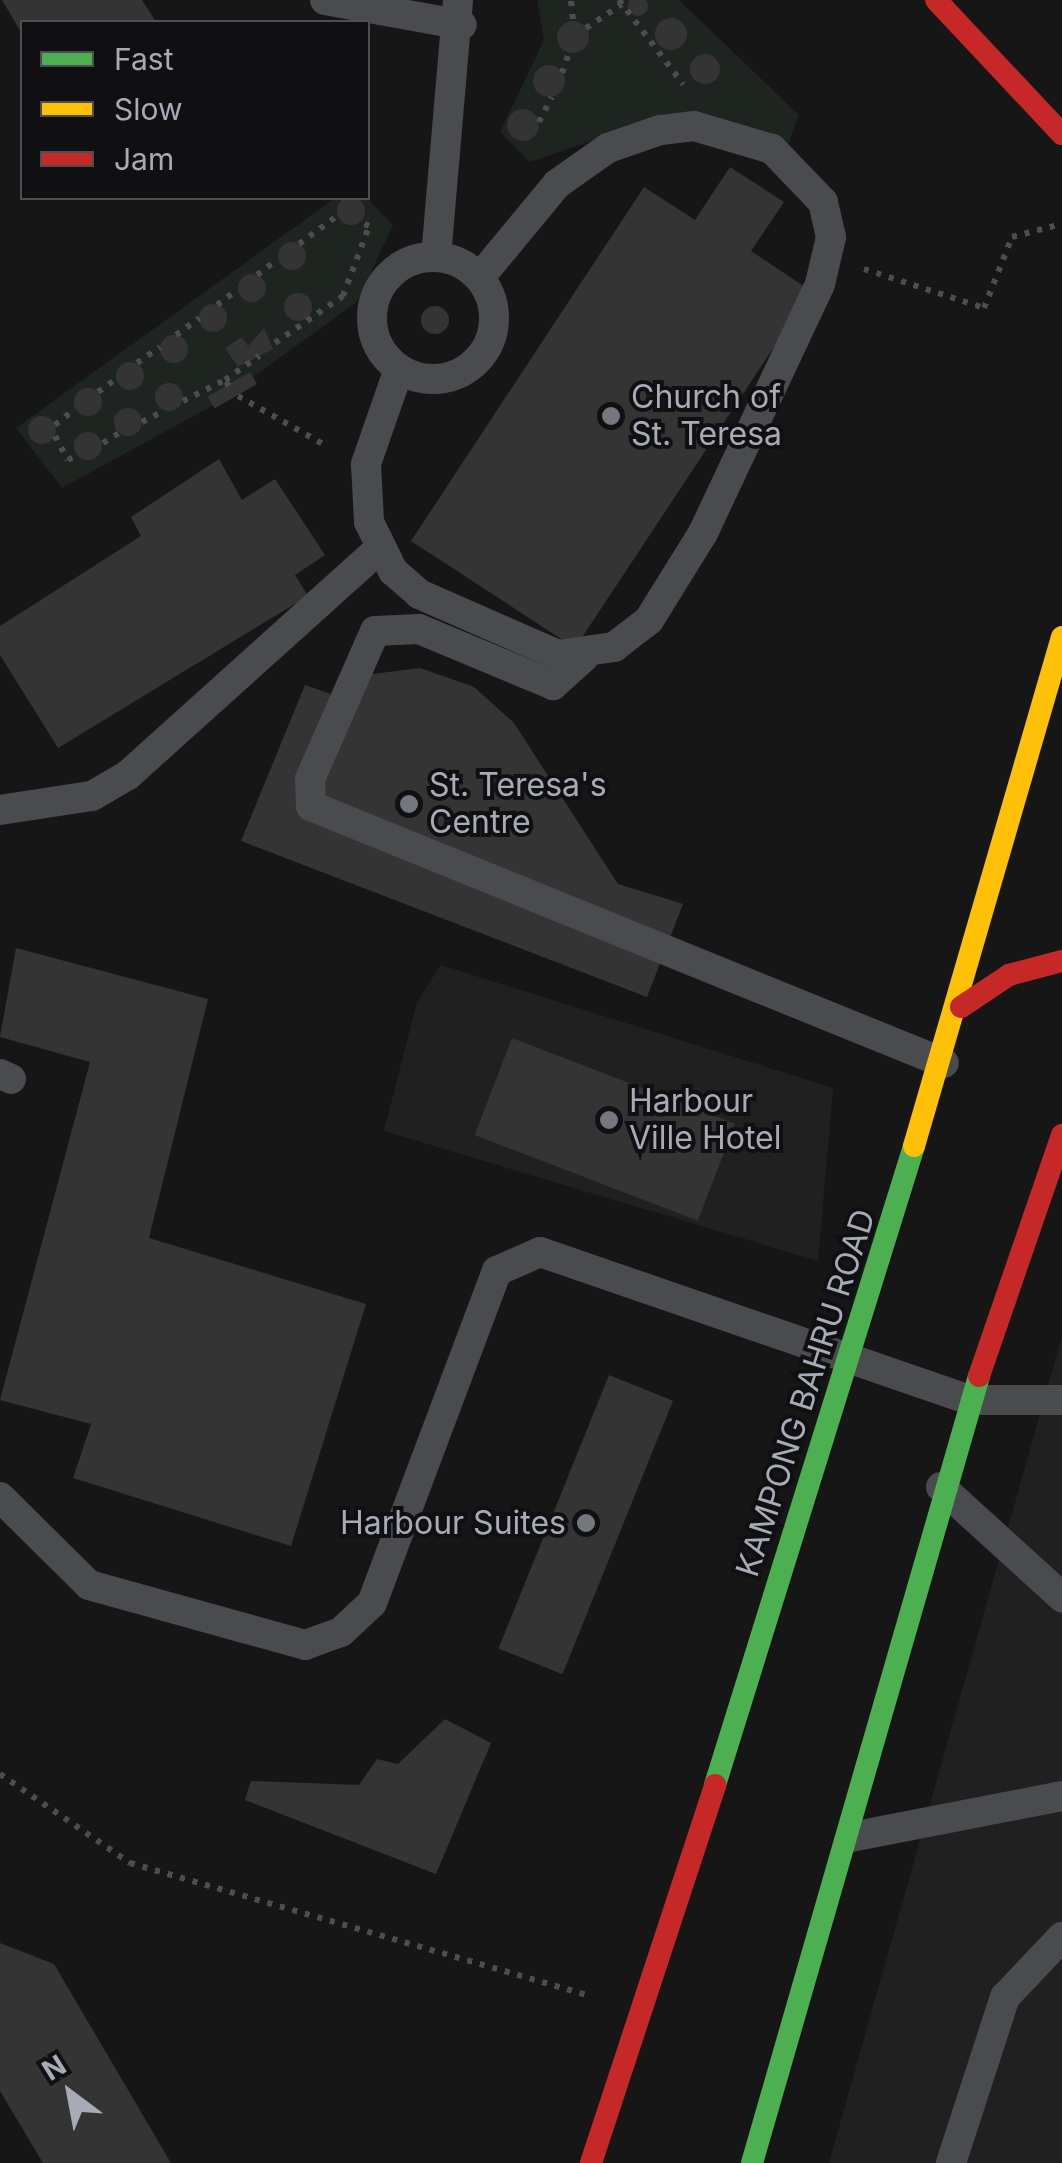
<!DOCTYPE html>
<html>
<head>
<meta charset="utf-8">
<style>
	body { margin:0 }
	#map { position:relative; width:1062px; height:2163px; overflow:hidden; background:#161616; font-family:Inter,sans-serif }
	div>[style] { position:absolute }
	.built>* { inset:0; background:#202021 }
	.green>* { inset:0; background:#1e241f }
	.building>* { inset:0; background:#343435; transform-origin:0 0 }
	.round { border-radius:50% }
	.path>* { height:6px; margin-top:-3px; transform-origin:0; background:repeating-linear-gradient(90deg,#4c4d50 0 5px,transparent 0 13px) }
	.lane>* { height:30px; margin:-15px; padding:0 15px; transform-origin:15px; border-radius:15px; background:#4a4b4e }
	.lane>.ring { margin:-15px; padding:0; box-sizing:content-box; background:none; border:30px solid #4a4b4e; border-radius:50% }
	.fast>* { height:22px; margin:-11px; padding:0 11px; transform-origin:11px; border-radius:11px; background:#4caf50 }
	.slow>* { height:22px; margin:-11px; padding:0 11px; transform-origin:11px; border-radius:11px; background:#ffc107 }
	.jam>* { height:22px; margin:-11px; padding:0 11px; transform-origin:11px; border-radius:11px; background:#c62828 }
	.dots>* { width:28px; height:28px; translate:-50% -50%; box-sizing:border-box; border:5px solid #101012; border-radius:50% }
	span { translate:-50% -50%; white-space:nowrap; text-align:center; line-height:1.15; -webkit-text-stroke:8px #101012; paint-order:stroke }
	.poi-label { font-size:32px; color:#a7abb6 }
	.left { translate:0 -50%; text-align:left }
	.right { translate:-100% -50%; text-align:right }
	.street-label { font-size:32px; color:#a7abb6 }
	.legend { position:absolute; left:20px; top:20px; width:350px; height:180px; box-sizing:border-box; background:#101012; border:2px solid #4c4e54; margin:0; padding:12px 18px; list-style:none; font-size:30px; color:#a7abb6 }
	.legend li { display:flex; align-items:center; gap:20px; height:50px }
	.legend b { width:50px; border:2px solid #4c4e54 }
	.north { position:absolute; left:20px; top:2043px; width:100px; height:100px; -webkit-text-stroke:8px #101012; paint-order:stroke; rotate:328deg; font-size:28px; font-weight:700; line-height:40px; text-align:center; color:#a7abb6 }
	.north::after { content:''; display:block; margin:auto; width:35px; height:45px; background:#a7abb6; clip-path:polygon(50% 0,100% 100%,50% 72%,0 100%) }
</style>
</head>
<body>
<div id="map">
	<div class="built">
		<div style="clip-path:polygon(441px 965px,833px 1088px,818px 1261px,384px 1131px,417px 1002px)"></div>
		<div style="clip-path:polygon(1062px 1336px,1062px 2163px,829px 2163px)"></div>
	</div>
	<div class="green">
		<div style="clip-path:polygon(537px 0,679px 0,799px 115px,787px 147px,631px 127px,530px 162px,500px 132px,544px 40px)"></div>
		<div style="clip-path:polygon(335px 198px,367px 198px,393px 225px,357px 302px,214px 405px,62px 488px,16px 428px)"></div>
	</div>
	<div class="building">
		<div class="round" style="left:628px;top:-4px;width:20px;height:20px"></div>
		<div style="clip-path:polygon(2px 0,142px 0,156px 22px,22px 22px,22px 34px)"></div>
		<div class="round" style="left:655px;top:18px;width:32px;height:32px"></div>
		<div class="round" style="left:557px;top:21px;width:32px;height:32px"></div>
		<div class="round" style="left:690px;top:54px;width:30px;height:30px"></div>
		<div class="round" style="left:533px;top:65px;width:32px;height:32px"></div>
		<div class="round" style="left:507px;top:109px;width:32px;height:32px"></div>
		<div style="clip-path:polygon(730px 167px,784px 202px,751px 251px,811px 291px,575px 648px,411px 541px,644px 187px,695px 220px)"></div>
		<div class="round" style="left:337px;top:197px;width:28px;height:28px"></div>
		<div class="round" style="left:278px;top:242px;width:28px;height:28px"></div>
		<div class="round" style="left:238px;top:274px;width:28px;height:28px"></div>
		<div class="round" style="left:284px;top:293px;width:28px;height:28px"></div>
		<div class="round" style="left:199px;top:304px;width:28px;height:28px"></div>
		<div class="round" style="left:421px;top:306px;width:28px;height:28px"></div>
		<div style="clip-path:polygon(264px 328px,273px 349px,238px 367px,225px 348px,242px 337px,248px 346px)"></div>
		<div class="round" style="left:160px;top:335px;width:28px;height:28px"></div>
		<div class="round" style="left:116px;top:362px;width:28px;height:28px"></div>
		<div style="left:250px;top:372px;width:14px;height:49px;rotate:60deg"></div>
		<div class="round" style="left:155px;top:383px;width:28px;height:28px"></div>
		<div class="round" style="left:74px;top:388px;width:28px;height:28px"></div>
		<div class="round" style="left:114px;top:408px;width:28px;height:28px"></div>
		<div class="round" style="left:28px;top:416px;width:28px;height:28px"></div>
		<div class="round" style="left:74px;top:432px;width:28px;height:28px"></div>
		<div style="clip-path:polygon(219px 459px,242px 500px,275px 479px,325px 555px,295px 575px,308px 596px,58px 748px,0 655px,0 626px,141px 536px,131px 517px)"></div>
		<div style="clip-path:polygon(420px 668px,474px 687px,514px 723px,618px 884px,683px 904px,647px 997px,241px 841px,305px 685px,331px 694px,365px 675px)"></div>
		<div style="clip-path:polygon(16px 948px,208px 999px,149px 1238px,366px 1304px,291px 1546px,73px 1478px,91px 1424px,0 1400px,90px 1062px,0 1037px)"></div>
		<div style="left:512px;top:1038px;width:239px;height:104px;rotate:21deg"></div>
		<div style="left:609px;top:1375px;width:69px;height:295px;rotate:22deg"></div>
		<div style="clip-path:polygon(445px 1719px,491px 1743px,436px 1874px,245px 1800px,251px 1781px,359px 1785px,377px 1759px,398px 1764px)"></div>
		<div style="clip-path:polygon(0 1943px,54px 1964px,171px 2163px,43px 2163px,0 2091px)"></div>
	</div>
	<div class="path">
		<div style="left:619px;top:0;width:106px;rotate:52.7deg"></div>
		<div style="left:571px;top:1px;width:20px;rotate:84deg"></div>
		<div style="left:586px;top:28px;width:43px;rotate:-33.7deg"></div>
		<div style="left:562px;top:73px;width:21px;rotate:-71deg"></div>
		<div style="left:539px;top:122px;width:28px;rotate:-63deg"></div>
		<div style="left:299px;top:244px;width:47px;rotate:-36.4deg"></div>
		<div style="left:864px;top:269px;width:126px;rotate:18deg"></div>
		<div style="left:984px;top:308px;width:76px;rotate:-68.5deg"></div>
		<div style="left:1012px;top:237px;width:52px;rotate:-14.6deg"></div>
		<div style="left:257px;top:275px;width:26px;rotate:-37deg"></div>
		<div style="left:217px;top:305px;width:26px;rotate:-37deg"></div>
		<div style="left:176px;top:335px;width:29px;rotate:-36deg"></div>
		<div style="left:275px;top:343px;width:83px;rotate:-34.7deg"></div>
		<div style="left:343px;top:296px;width:75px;rotate:-69.6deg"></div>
		<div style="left:369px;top:226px;width:10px;rotate:-156deg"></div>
		<div style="left:137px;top:363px;width:28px;rotate:-35deg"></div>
		<div style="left:229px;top:386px;width:7px;rotate:-124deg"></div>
		<div style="left:225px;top:380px;width:42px;rotate:-35.2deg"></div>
		<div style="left:98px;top:392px;width:22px;rotate:-36deg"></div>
		<div style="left:238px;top:396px;width:103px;rotate:29.5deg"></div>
		<div style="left:183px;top:401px;width:47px;rotate:-26.6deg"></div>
		<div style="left:142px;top:422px;width:25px;rotate:-27deg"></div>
		<div style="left:55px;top:425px;width:26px;rotate:-39deg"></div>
		<div style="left:55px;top:436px;width:27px;rotate:62deg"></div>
		<div style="left:68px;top:460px;width:10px;rotate:-29deg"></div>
		<div style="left:103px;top:443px;width:19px;rotate:-32deg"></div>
		<div style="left:0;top:1774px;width:158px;rotate:34.4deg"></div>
		<div style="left:130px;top:1863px;width:477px;rotate:16.1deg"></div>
	</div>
	<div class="lane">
		<div style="left:325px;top:0;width:139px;rotate:10.3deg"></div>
		<div class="ring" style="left:372px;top:257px;width:92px;height:92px"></div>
		<div style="left:436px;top:257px;width:258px;rotate:-85.1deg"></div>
		<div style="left:399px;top:369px;width:101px;rotate:109.2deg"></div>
		<div style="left:366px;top:464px;width:58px;rotate:87deg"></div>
		<div style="left:369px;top:522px;width:55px;rotate:63.9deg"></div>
		<div style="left:393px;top:571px;width:35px;rotate:41deg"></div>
		<div style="left:419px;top:594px;width:152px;rotate:23.7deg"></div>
		<div style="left:558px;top:655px;width:57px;rotate:-8.1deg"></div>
		<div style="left:614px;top:647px;width:44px;rotate:-37.6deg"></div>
		<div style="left:649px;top:620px;width:102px;rotate:-58.2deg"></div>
		<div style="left:703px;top:533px;width:275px;rotate:-64.8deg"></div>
		<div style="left:820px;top:284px;width:48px;rotate:-76.8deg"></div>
		<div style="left:831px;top:237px;width:36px;rotate:-103deg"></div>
		<div style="left:823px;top:202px;width:74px;rotate:-133.9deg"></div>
		<div style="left:772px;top:149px;width:81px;rotate:-163.6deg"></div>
		<div style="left:694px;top:126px;width:34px;rotate:173deg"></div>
		<div style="left:660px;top:130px;width:55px;rotate:160.9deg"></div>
		<div style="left:608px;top:148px;width:62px;rotate:144.8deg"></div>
		<div style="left:557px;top:184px;width:121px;rotate:129.6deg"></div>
		<div style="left:584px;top:657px;width:42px;rotate:137.9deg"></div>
		<div style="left:553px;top:685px;width:145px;rotate:-157.3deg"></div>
		<div style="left:419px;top:629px;width:44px;rotate:177.4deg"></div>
		<div style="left:375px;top:631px;width:162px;rotate:113.7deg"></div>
		<div style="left:310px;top:779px;width:27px;rotate:88deg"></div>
		<div style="left:311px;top:806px;width:683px;rotate:22.1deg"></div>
		<div style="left:0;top:810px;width:93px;rotate:-8.7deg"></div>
		<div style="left:92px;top:796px;width:42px;rotate:-30.3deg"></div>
		<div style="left:128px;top:775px;width:338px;rotate:-42deg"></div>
		<div style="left:0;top:1074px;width:12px;rotate:24deg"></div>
		<div style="left:941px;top:1487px;width:164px;rotate:42.3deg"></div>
		<div style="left:0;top:1497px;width:125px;rotate:44.7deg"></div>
		<div style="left:89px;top:1585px;width:224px;rotate:15.5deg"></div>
		<div style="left:305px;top:1645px;width:38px;rotate:-20deg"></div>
		<div style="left:341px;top:1632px;width:42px;rotate:-43.1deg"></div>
		<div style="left:372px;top:1603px;width:355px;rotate:-69.4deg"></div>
		<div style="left:497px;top:1271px;width:47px;rotate:-23.8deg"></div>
		<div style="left:540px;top:1252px;width:455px;rotate:19deg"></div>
		<div style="left:970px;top:1400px;width:92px"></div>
		<div style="left:851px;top:1837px;width:215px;rotate:-11deg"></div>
		<div style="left:951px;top:2163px;width:175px;rotate:-72deg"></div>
		<div style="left:1005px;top:1997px;width:83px;rotate:-46.5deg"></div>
	</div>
	<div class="fast">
		<div style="left:715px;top:1785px;width:669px;rotate:-72.7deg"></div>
		<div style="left:752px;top:2163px;width:819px;rotate:-73.91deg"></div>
	</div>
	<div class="slow">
		<div style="left:914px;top:1146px;width:530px;rotate:-73.79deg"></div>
	</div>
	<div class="jam">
		<div style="left:936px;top:0;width:184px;rotate:46.8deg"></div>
		<div style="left:961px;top:1007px;width:58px;rotate:-33.7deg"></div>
		<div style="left:1009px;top:975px;width:55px;rotate:-14.8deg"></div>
		<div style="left:979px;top:1376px;width:255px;rotate:-71deg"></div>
		<div style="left:591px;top:2163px;width:398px;rotate:-71.8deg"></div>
	</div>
	<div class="dots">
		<div style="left:611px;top:416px;background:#74777e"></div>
		<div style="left:409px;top:804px;background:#74777e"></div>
		<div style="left:609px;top:1120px;background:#74777e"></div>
		<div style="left:586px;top:1523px;background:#74777e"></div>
	</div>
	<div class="poi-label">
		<span class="left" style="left:631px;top:416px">Church of<br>St. Teresa</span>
		<span class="left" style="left:429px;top:804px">St. Teresa's<br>Centre</span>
		<span class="left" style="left:629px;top:1120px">Harbour<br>Ville Hotel</span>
		<span class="right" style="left:566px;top:1523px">Harbour Suites</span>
	</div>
	<div class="street-label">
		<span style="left:806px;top:1393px;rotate:-72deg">KAMPONG BAHRU ROAD</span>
	</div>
	<ul class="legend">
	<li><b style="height:12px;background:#4caf50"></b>Fast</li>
	<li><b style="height:12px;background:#ffc107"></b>Slow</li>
	<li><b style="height:12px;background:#c62828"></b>Jam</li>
	</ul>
	<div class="north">N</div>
</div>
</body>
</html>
